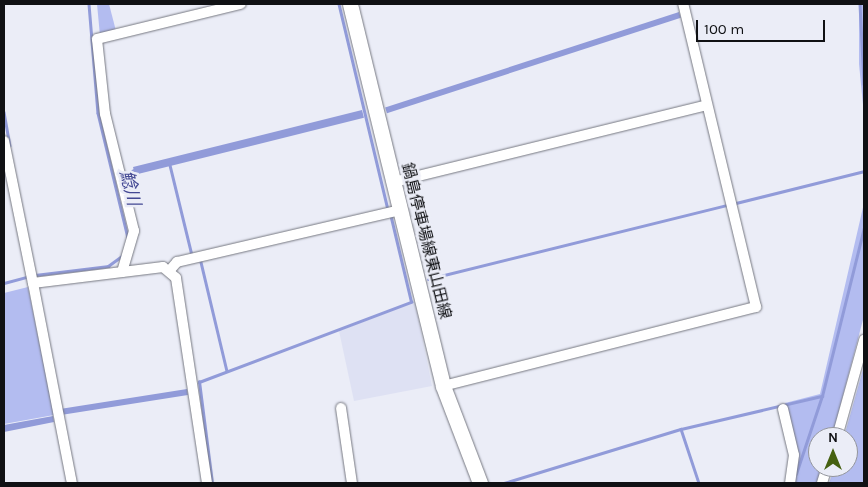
<!DOCTYPE html>
<html>
<head>
<meta charset="utf-8">
<style>
	body { margin:0 }
	#map { position:relative; width:868px; height:487px; overflow:hidden; background:#ebedf7; font-family:Karla,"Noto Sans JP",sans-serif }
	div>[style] { position:absolute }
	.built>* { inset:0; background:#dee1f3 }
	.green>* { inset:0; background:#b3bcf0 }
	.water>* { inset:0; background:#919bd9; transform-origin:0 0 }
	.stream>* { height:2.5px; margin:-1.25px; padding:0 1.25px; transform-origin:1.25px; border-radius:1.25px; background:#919bd9 }
	.roads { filter:drop-shadow(0 0 1px #767881) drop-shadow(0 0 1px #767881) }
	.street>* { height:10px; margin:-5px; padding:0 5px; transform-origin:5px; border-radius:5px; background:#fff }
	.secondary>* { height:15px; margin:-7.5px; padding:0 7.5px; transform-origin:7.5px; border-radius:7.5px; background:#fff }
	span { translate:-50% -50%; white-space:nowrap; text-align:center; line-height:1.15; -webkit-text-stroke:5px #ebedf7; paint-order:stroke }
	.street-label { font-size:16px; color:#101114 }
	.water-label { font-size:18px; color:#444994; font-style:italic }
	.frame { position:absolute; inset:0; border:5px solid #101114; pointer-events:none }
	.north { position:absolute; left:808px; top:427px; width:50px; height:50px; box-sizing:border-box; background:#ebedf7; border:1px solid #93959c; border-radius:50%; rotate:0deg; font-size:14px; font-weight:700; line-height:20px; text-align:center; color:#101114 }
	.north::after { content:''; display:block; margin:auto; width:18px; height:22px; background:#466111; clip-path:polygon(50% 0,100% 100%,50% 72%,0 100%) }
	.scale { position:absolute; left:696px; top:20px; width:129px; height:22px; box-sizing:border-box; border:2px solid #101114; border-top:0; padding-left:6px; font-size:15px; line-height:18px; white-space:nowrap; color:#101114; -webkit-text-stroke:4px #ebedf7; paint-order:stroke }
</style>
</head>
<body>
<div id="map">
	<div class="built">
		<div style="clip-path:polygon(415px 302px,432px 386px,354px 401px,339px 331px)"></div>
	</div>
	<div class="green">
		<div style="clip-path:polygon(97px 4px,109px 4px,116px 31px,100px 36px)"></div>
		<div style="clip-path:polygon(859px 4px,864px 4px,864px 115px,859px 64px)"></div>
		<div style="clip-path:polygon(864px 203px,864px 316px,832px 437px,818px 437px,818px 467px,823px 467px,817px 483px,791px 483px,798px 464px,785px 403px,820px 394px)"></div>
		<div style="clip-path:polygon(28px 287px,54px 415px,4px 424px,4px 293px)"></div>
		<div style="clip-path:polygon(864px 366px,864px 483px,829px 483px,835px 467px,848px 467px,848px 437px,844px 437px)"></div>
	</div>
	<div class="water">
		<div style="left:679px;top:12px;width:6px;height:309px;rotate:72deg"></div>
		<div style="left:362px;top:110px;width:8px;height:236px;rotate:76deg"></div>
		<div style="left:187px;top:389px;width:6px;height:127px;rotate:81deg"></div>
		<div style="clip-path:polygon(53px 416px,54px 422px,4px 432px,4px 425px)"></div>
	</div>
	<div class="stream">
		<div style="left:89px;top:4px;width:109px;rotate:85.3deg"></div>
		<div style="left:98px;top:113px;width:129px;rotate:76.5deg"></div>
		<div style="left:339px;top:4px;width:211px;rotate:76.6deg"></div>
		<div style="left:860px;top:4px;width:80px;rotate:87.1deg"></div>
		<div style="left:4px;top:112px;width:34px;rotate:80deg"></div>
		<div style="left:170px;top:165px;width:93px;rotate:76.3deg"></div>
		<div style="left:124px;top:175px;width:11px;rotate:-27deg"></div>
		<div style="left:736px;top:203px;width:132px;rotate:-14deg"></div>
		<div style="left:201px;top:262px;width:112px;rotate:76.6deg"></div>
		<div style="left:35px;top:275px;width:74px;rotate:-7deg"></div>
		<div style="left:108px;top:266px;width:19px;rotate:-36deg"></div>
		<div style="left:428px;top:279px;width:309px;rotate:-13.9deg"></div>
		<div style="left:4px;top:283px;width:27px;rotate:-15deg"></div>
		<div style="left:681px;top:429px;width:57px;rotate:71.6deg"></div>
		<div style="left:796px;top:474px;width:82px;rotate:-71.6deg"></div>
		<div style="left:822px;top:396px;width:173px;rotate:-76deg"></div>
		<div style="left:212px;top:483px;width:102px;rotate:-97.3deg"></div>
		<div style="left:199px;top:382px;width:227px;rotate:-20.7deg"></div>
		<div style="left:411px;top:302px;width:90px;rotate:-103.4deg"></div>
		<div style="left:504px;top:483px;width:185px;rotate:-17deg"></div>
		<div style="left:681px;top:429px;width:145px;rotate:-13.2deg"></div>
	</div>
	<div class="roads">
		<div class="street">
			<div style="left:4px;top:141px;width:145px;rotate:78.5deg"></div>
			<div style="left:33px;top:283px;width:131px;rotate:-7deg"></div>
			<div style="left:163px;top:267px;width:17px;rotate:40deg"></div>
			<div style="left:176px;top:278px;width:207px;rotate:81.4deg"></div>
			<div style="left:394px;top:182px;width:322px;rotate:-13.8deg"></div>
			<div style="left:170px;top:270px;width:11px;rotate:-49deg"></div>
			<div style="left:177px;top:262px;width:230px;rotate:-13.1deg"></div>
			<div style="left:122px;top:272px;width:43px;rotate:-73.7deg"></div>
			<div style="left:134px;top:231px;width:121px;rotate:-103.9deg"></div>
			<div style="left:105px;top:114px;width:75px;rotate:-96.1deg"></div>
			<div style="left:97px;top:39px;width:148px;rotate:-13.7deg"></div>
			<div style="left:33px;top:283px;width:204px;rotate:79deg"></div>
			<div style="left:443px;top:386px;width:323px;rotate:-14.2deg"></div>
			<div style="left:756px;top:307px;width:312px;rotate:-103.5deg"></div>
			<div style="left:341px;top:408px;width:76px;rotate:81.7deg"></div>
			<div style="left:783px;top:409px;width:47px;rotate:76.6deg"></div>
			<div style="left:794px;top:455px;width:28px;rotate:98deg"></div>
			<div style="left:837px;top:437px;width:101px;rotate:-74.4deg"></div>
			<div style="left:822px;top:483px;width:17px;rotate:-73deg"></div>
		</div>
		<div class="secondary">
			<div style="left:350px;top:4px;width:393px;rotate:76.3deg"></div>
			<div style="left:443px;top:386px;width:104px;rotate:69.1deg"></div>
		</div>
	</div>
	<div class="street-label">
		<span style="left:426px;top:241px;rotate:76deg">鍋島停車場線東山田線</span>
	</div>
	<div class="water-label">
		<span style="left:130px;top:188px;rotate:76deg">鯰川</span>
	</div>
	<div class="frame"></div>
	<div class="north">N</div>
	<div class="scale">100 m</div>
</div>
</body>
</html>
